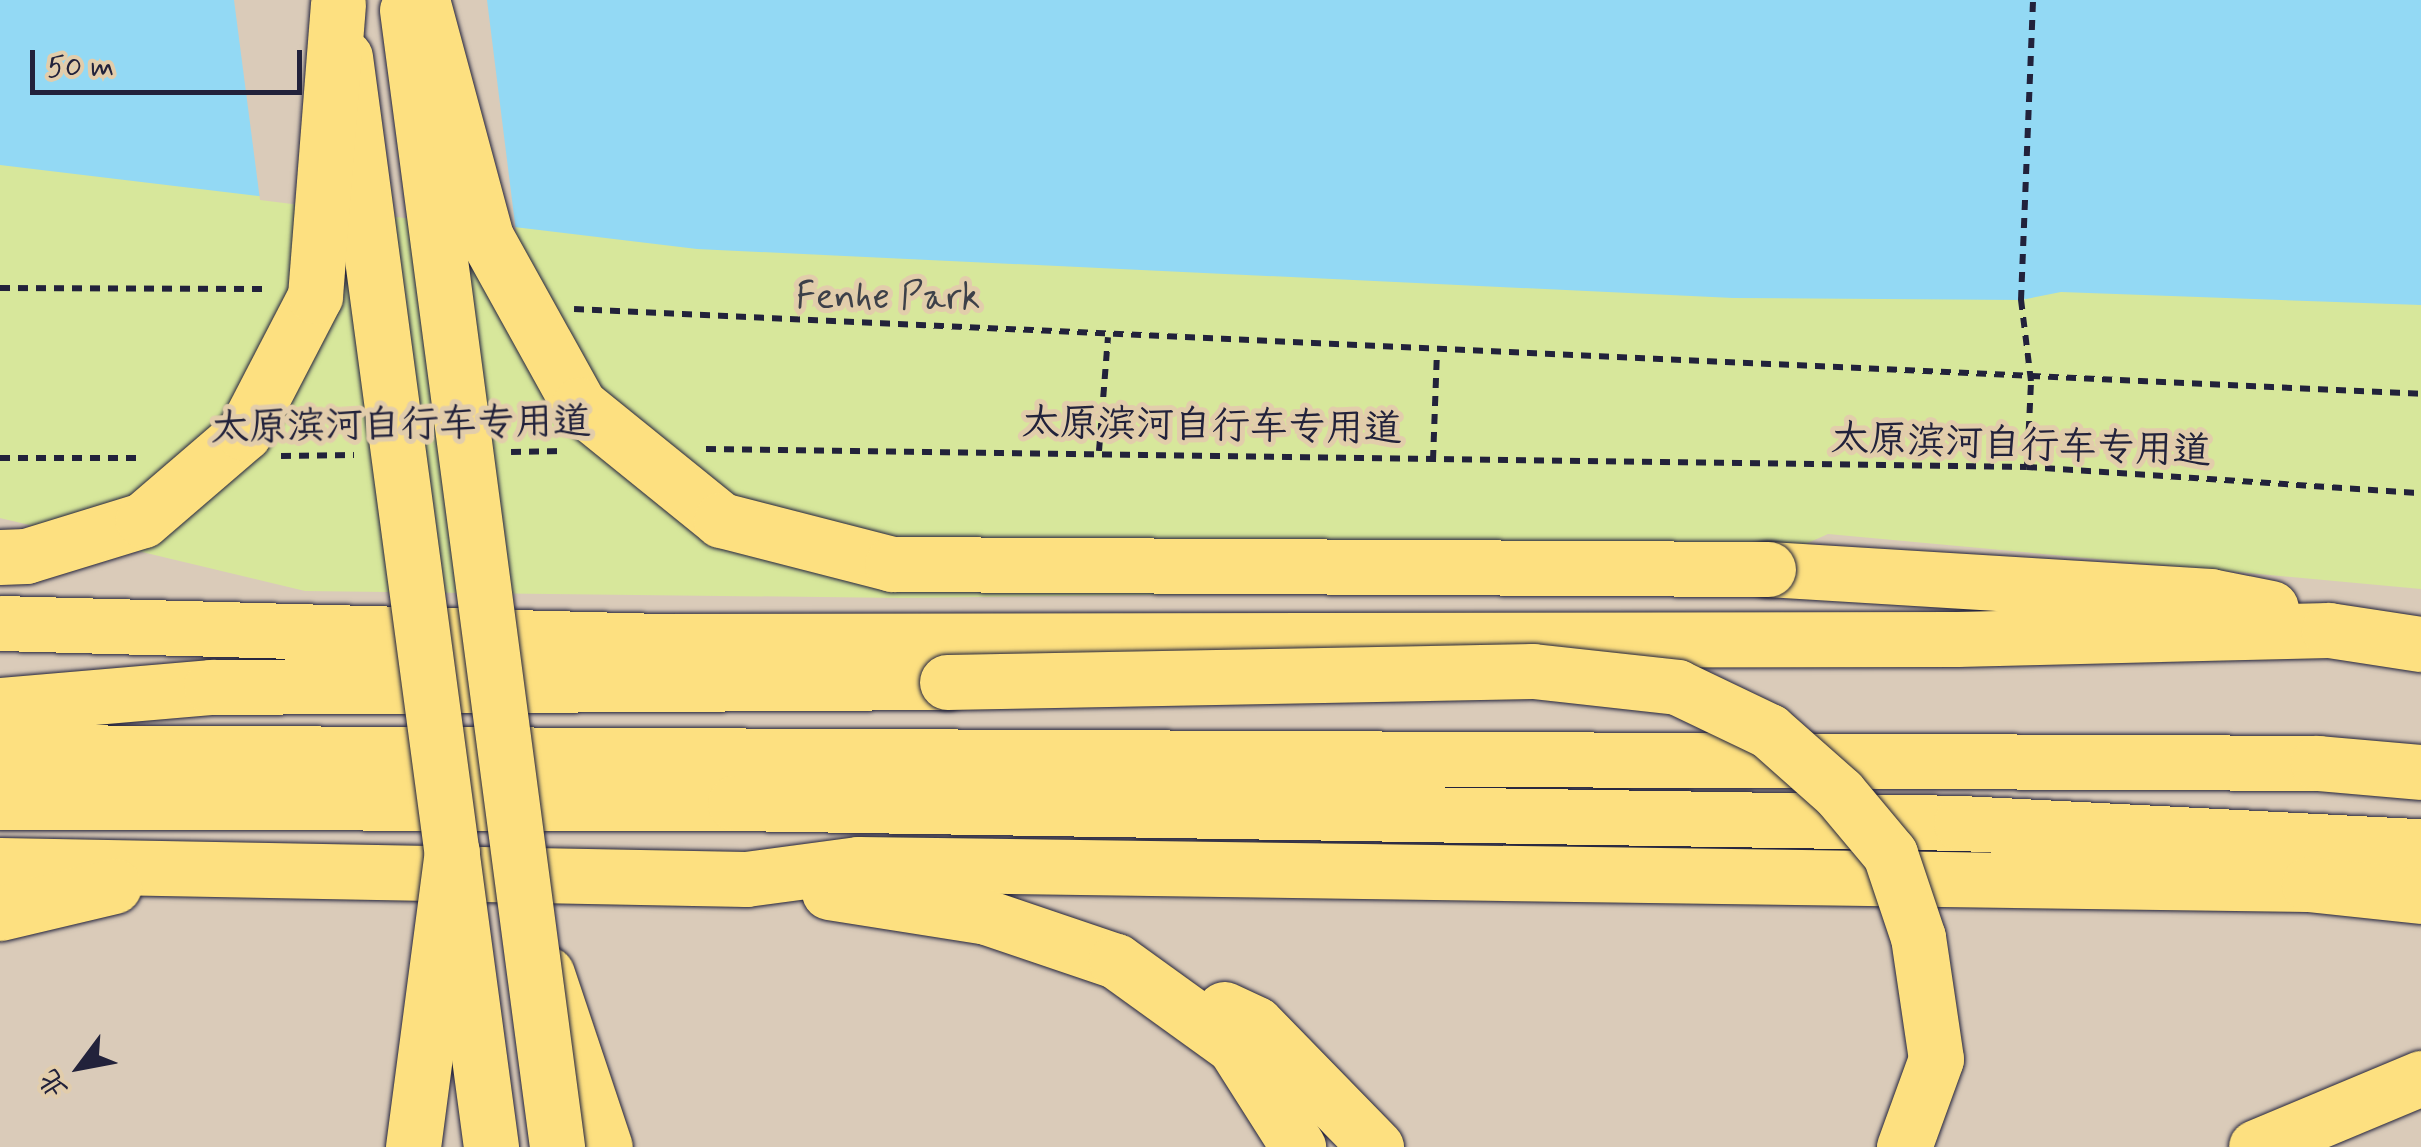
<!DOCTYPE html>
<html>
<head>
<meta charset="utf-8">
<style>
	body { margin:0 }
	#map { position:relative; width:2421px; height:1147px; overflow:hidden; background:#dacbb9; font-family:Mynerve,"LXGW WenKai TC",sans-serif }
	div>[style] { position:absolute }
	.green>* { inset:0; background:#d7e79b }
	.water>* { inset:0; background:#93d9f4 }
	.pier>* { inset:0; background:#dacbb9 }
	.path>* { height:6px; margin-top:-3px; transform-origin:0; background:repeating-linear-gradient(90deg,#22223b 0 10px,transparent 0 18px) }
	.roads { filter:drop-shadow(0 0 2px #22223b) drop-shadow(0 0 2px #22223b) }
	.highway>* { height:55px; margin:-27.5px; padding:0 27.5px; transform-origin:27.5px; border-radius:27.5px; background:#fde080 }
	.bridges { filter:drop-shadow(0 0 2px #22223b) drop-shadow(0 0 2px #22223b) }
	.major-bridge>* { height:55px; margin:-27.5px; padding:0 27.5px; transform-origin:27.5px; border-radius:27.5px; background:#fde080 }
	.highway-bridge>* { height:55px; margin:-27.5px; padding:0 27.5px; transform-origin:27.5px; border-radius:27.5px; background:#fde080 }
	span { translate:-50% -50%; white-space:nowrap; text-align:center; line-height:1.15; -webkit-text-stroke:10px #e2cdab; paint-order:stroke }
	.park-label { font-size:38px; color:#3d4049 }
	.street-label { font-size:38px; color:#22223b }
	.north { position:absolute; left:30px; top:1017px; width:100px; height:100px; -webkit-text-stroke:8px #e2cdab; paint-order:stroke; rotate:238deg; font-size:28px; font-weight:700; line-height:40px; text-align:center; color:#22223b }
	.north::after { content:''; display:block; margin:auto; width:35px; height:45px; background:#22223b; clip-path:polygon(50% 0,100% 100%,50% 72%,0 100%) }
	.scale { position:absolute; left:30px; top:50px; width:272px; height:45px; box-sizing:border-box; border:5px solid #22223b; border-top:0; padding-left:12px; font-size:30px; line-height:35px; white-space:nowrap; color:#22223b; -webkit-text-stroke:8px #e2cdab; paint-order:stroke }
</style>
</head>
<body>
<div id="map">
	<div class="green">
		<div style="clip-path:polygon(0 0,2421px 0,2421px 589px,1828px 534px,1707px 588px,902px 598px,305px 591px,0 518px)"></div>
	</div>
	<div class="water">
		<div style="clip-path:polygon(0 0,2421px 0,2421px 305px,2061px 292px,2021px 300px,1733px 298px,697px 249px,0 165px)"></div>
	</div>
	<div class="pier">
		<div style="clip-path:polygon(234px 0,487px 0,516px 232px,260px 200px)"></div>
	</div>
	<div class="path">
		<div style="left:0;top:288px;width:267px;rotate:0.2deg"></div>
		<div style="left:574px;top:309px;width:1849px;rotate:2.63deg"></div>
		<div style="left:706px;top:449px;width:1321px;rotate:0.78deg"></div>
		<div style="left:2027px;top:467px;width:395px;rotate:3.8deg"></div>
		<div style="left:1099px;top:451px;width:114px;rotate:-85.5deg"></div>
		<div style="left:511px;top:452px;width:53px;rotate:-1.1deg"></div>
		<div style="left:281px;top:456px;width:73px;rotate:-0.8deg"></div>
		<div style="left:0;top:458px;width:144px"></div>
		<div style="left:1433px;top:460px;width:107px;rotate:-87.9deg"></div>
		<div style="left:2027px;top:467px;width:86px;rotate:-87.3deg"></div>
		<div style="left:2031px;top:381px;width:82px;rotate:-97deg"></div>
		<div style="left:2021px;top:300px;width:300px;rotate:-87.7deg"></div>
	</div>
	<div class="roads">
		<div class="highway">
			<div style="left:1768px;top:569px;width:443px;rotate:3.5deg"></div>
			<div style="left:2210px;top:596px;width:62px;rotate:11.1deg"></div>
			<div style="left:0;top:623px;width:659px;rotate:1.56deg"></div>
			<div style="left:659px;top:641px;width:1298px;rotate:-0.09deg"></div>
			<div style="left:1957px;top:639px;width:372px;rotate:-1.4deg"></div>
			<div style="left:2329px;top:630px;width:93px;rotate:8.7deg"></div>
			<div style="left:0;top:705px;width:212px;rotate:-4.9deg"></div>
			<div style="left:211px;top:687px;width:736px;rotate:-0.39deg"></div>
			<div style="left:0;top:752px;width:2318px;rotate:0.27deg"></div>
			<div style="left:2318px;top:763px;width:103px;rotate:5deg"></div>
			<div style="left:0;top:802px;width:735px;rotate:0.08deg"></div>
			<div style="left:735px;top:803px;width:1226px;rotate:0.93deg"></div>
			<div style="left:1961px;top:823px;width:461px;rotate:2.9deg"></div>
			<div style="left:0;top:865px;width:746px;rotate:1.08deg"></div>
			<div style="left:746px;top:879px;width:113px;rotate:-7.6deg"></div>
			<div style="left:858px;top:864px;width:1451px;rotate:0.79deg"></div>
			<div style="left:2309px;top:884px;width:113px;rotate:6.1deg"></div>
			<div style="left:829px;top:892px;width:159px;rotate:9deg"></div>
			<div style="left:986px;top:917px;width:137px;rotate:18.7deg"></div>
			<div style="left:1116px;top:961px;width:145px;rotate:35.8deg"></div>
			<div style="left:1234px;top:1046px;width:120px;rotate:57.6deg"></div>
			<div style="left:0;top:913px;width:117px;rotate:-13.3deg"></div>
			<div style="left:547px;top:974px;width:182px;rotate:71.5deg"></div>
			<div style="left:1224px;top:1009px;width:35px;rotate:25deg"></div>
			<div style="left:1256px;top:1024px;width:172px;rotate:45.7deg"></div>
			<div style="left:2256px;top:1147px;width:179px;rotate:-22.7deg"></div>
		</div>
	</div>
	<div class="bridges">
		<div class="major-bridge">
			<div style="left:407px;top:10px;width:1147px;rotate:82.48deg"></div>
			<div style="left:345px;top:57px;width:1100px;rotate:82.37deg"></div>
		</div>
		<div class="highway-bridge">
			<div style="left:422px;top:0;width:245px;rotate:74.9deg"></div>
			<div style="left:486px;top:237px;width:192px;rotate:61deg"></div>
			<div style="left:579px;top:405px;width:183px;rotate:39deg"></div>
			<div style="left:721px;top:520px;width:177px;rotate:14.4deg"></div>
			<div style="left:892px;top:564px;width:876px;rotate:0.33deg"></div>
			<div style="left:0;top:557px;width:26px;rotate:-2deg"></div>
			<div style="left:26px;top:556px;width:122px;rotate:-17.1deg"></div>
			<div style="left:143px;top:520px;width:133px;rotate:-40.7deg"></div>
			<div style="left:244px;top:433px;width:154px;rotate:-62.6deg"></div>
			<div style="left:315px;top:296px;width:293px;rotate:-85.5deg"></div>
			<div style="left:947px;top:682px;width:586px;rotate:-1.08deg"></div>
			<div style="left:1533px;top:671px;width:145px;rotate:6.3deg"></div>
			<div style="left:1677px;top:687px;width:102px;rotate:25.6deg"></div>
			<div style="left:1769px;top:731px;width:94px;rotate:41.5deg"></div>
			<div style="left:1839px;top:793px;width:80px;rotate:50.1deg"></div>
			<div style="left:1890px;top:854px;width:88px;rotate:71.4deg"></div>
			<div style="left:1918px;top:937px;width:123px;rotate:81.6deg"></div>
			<div style="left:1936px;top:1059px;width:94px;rotate:110deg"></div>
			<div style="left:413px;top:1147px;width:298px;rotate:-82.5deg"></div>
		</div>
	</div>
	<div class="park-label">
		<span style="left:888px;top:298px">Fenhe Park</span>
	</div>
	<div class="street-label">
		<span style="left:401px;top:426px;rotate:-1deg">太原滨河自行车专用道</span>
		<span style="left:1212px;top:427px;rotate:1deg">太原滨河自行车专用道</span>
		<span style="left:2021px;top:446px;rotate:2deg">太原滨河自行车专用道</span>
	</div>
	<div class="north">北</div>
	<div class="scale">50 m</div>
</div>
</body>
</html>
